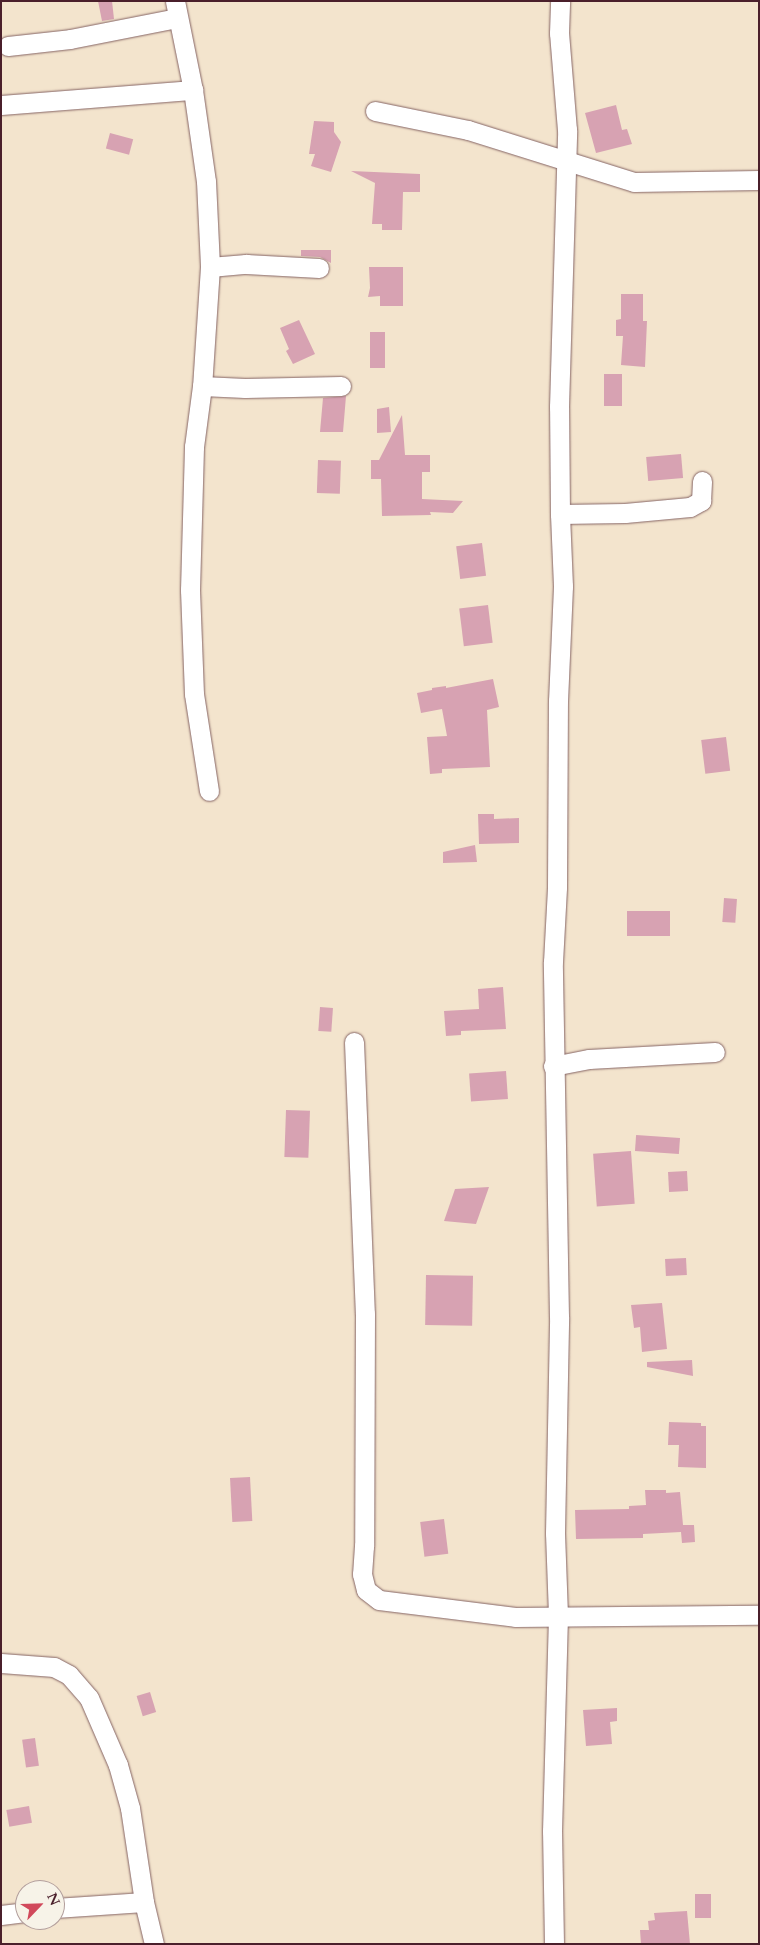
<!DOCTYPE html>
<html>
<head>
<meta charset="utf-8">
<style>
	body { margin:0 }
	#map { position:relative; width:760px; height:1945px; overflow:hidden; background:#f3e4cd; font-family:Cardo,serif }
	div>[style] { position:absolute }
	.building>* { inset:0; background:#d7a2b2; transform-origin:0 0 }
	.roads { filter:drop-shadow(0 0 1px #856464) drop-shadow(0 0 1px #856464) }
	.street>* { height:19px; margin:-9.5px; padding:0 9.5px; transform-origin:9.5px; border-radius:9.5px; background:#fff }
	span { translate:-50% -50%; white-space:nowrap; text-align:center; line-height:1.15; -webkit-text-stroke:5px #f7f3e8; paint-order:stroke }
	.frame { position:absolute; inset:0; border:2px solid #4a1f2b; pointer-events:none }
	.north { position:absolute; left:15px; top:1880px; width:50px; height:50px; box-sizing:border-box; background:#f7f3e8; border:1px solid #b29e9c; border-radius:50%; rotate:66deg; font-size:14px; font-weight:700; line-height:20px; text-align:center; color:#4a1f2b }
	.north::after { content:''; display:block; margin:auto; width:18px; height:22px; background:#d1495b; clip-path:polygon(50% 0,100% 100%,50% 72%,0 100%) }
</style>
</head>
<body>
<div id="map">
	<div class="building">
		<div style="clip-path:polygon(98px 1px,112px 1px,114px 19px,102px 21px)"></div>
		<div style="clip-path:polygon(616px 105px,622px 130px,627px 129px,632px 144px,596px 153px,585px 113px)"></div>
		<div style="clip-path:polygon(314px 121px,334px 122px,334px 132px,341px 142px,331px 172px,311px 166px,315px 154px,309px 154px)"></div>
		<div style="left:110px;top:133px;width:24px;height:16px;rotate:15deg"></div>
		<div style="clip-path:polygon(351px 171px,420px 174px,420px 192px,403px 192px,402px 230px,382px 230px,382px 224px,372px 224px,375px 183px)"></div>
		<div style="clip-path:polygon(301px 250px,331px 250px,331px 263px,320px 257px,301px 256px)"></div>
		<div style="clip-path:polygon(369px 267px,403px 267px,403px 306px,380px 306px,380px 296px,368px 297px,370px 288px)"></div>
		<div style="clip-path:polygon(621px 294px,643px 294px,643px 321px,647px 321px,645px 367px,621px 365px,623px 336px,616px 336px,616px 320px,621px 319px)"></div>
		<div style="clip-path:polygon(299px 320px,315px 354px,293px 364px,286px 351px,289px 349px,280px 328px)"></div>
		<div style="left:370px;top:332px;width:15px;height:36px"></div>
		<div style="left:604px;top:374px;width:18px;height:32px"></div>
		<div style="clip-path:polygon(346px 396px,343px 432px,320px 432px,323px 398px)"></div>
		<div style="clip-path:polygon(389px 407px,391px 432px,377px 433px,377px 409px)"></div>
		<div style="clip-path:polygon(402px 415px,405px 455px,430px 455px,430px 472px,422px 472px,422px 499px,463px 501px,453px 513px,430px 512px,431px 515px,382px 516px,381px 479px,371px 479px,371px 460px,379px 460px)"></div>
		<div style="left:681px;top:454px;width:24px;height:35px;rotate:85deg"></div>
		<div style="left:318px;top:460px;width:23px;height:33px;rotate:2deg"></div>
		<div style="left:482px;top:543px;width:33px;height:26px;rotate:83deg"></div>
		<div style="left:488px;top:605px;width:38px;height:29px;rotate:83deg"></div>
		<div style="clip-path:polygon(493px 679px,499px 707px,487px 710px,490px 767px,442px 769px,442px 773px,430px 774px,427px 737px,447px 736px,442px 709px,421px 713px,417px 693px,432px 690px,432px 688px,446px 686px,446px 688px)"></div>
		<div style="left:726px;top:737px;width:34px;height:25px;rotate:83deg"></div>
		<div style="clip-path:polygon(478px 814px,494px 814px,494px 819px,519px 818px,519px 843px,479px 844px)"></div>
		<div style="clip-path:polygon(475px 845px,477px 862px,443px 863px,443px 852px)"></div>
		<div style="left:724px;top:898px;width:13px;height:24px;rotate:4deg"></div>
		<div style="left:627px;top:911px;width:43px;height:25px"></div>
		<div style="clip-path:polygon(503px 987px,506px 1029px,461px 1031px,461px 1035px,446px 1036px,444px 1011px,479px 1009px,478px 989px)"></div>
		<div style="left:320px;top:1007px;width:13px;height:24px;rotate:4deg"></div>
		<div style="left:506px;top:1071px;width:28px;height:37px;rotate:86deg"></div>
		<div style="left:286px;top:1110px;width:24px;height:47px;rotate:2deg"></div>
		<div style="left:680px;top:1138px;width:16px;height:44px;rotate:94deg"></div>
		<div style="left:631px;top:1151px;width:53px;height:38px;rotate:86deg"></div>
		<div style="left:687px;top:1171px;width:20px;height:19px;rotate:87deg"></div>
		<div style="clip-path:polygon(489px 1187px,476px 1224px,444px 1221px,455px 1189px)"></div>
		<div style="left:686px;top:1258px;width:17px;height:21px;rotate:87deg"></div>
		<div style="left:426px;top:1275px;width:47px;height:50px;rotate:1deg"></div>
		<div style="clip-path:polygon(662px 1303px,667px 1349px,642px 1352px,640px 1327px,634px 1328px,631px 1305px)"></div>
		<div style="clip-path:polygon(692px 1360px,693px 1376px,647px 1367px,647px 1362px)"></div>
		<div style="clip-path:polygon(669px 1422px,701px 1423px,701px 1426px,706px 1426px,706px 1468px,678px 1467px,679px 1445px,668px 1445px)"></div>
		<div style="left:250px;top:1477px;width:44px;height:20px;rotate:87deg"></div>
		<div style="clip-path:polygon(645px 1490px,666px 1490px,666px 1493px,680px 1492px,683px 1525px,694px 1525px,695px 1542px,682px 1543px,681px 1532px,643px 1534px,643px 1538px,576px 1539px,575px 1510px,629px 1509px,629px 1506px,646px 1505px)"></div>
		<div style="left:444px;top:1519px;width:35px;height:24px;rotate:83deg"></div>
		<div style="left:150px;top:1692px;width:21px;height:14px;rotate:73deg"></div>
		<div style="clip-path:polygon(617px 1708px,617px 1721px,610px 1722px,612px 1744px,586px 1746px,583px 1710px)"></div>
		<div style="left:35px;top:1738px;width:28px;height:13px;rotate:82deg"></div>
		<div style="left:29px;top:1806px;width:17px;height:23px;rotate:80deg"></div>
		<div style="left:695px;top:1894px;width:16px;height:24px"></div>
		<div style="clip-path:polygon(687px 1911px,690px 1944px,641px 1944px,640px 1930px,649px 1930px,648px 1921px,655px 1920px,654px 1913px)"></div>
	</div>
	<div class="roads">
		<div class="street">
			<div style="left:175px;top:1px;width:91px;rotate:78.6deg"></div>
			<div style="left:193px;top:90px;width:92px;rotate:81.9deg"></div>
			<div style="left:206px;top:181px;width:86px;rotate:87.3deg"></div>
			<div style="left:210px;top:267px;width:119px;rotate:93.8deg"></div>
			<div style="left:202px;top:386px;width:62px;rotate:97.5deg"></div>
			<div style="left:194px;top:447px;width:143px;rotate:91.6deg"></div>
			<div style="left:190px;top:590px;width:104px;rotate:87.8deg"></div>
			<div style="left:194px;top:694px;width:98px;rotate:81.2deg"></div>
			<div style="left:8px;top:46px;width:62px;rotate:-6.4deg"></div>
			<div style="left:70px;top:39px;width:109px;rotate:-11.1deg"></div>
			<div style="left:1px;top:105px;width:193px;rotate:-4.5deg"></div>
			<div style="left:375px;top:111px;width:95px;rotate:11.5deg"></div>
			<div style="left:468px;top:130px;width:174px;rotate:17.4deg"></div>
			<div style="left:634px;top:182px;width:125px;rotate:-0.9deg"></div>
			<div style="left:210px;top:267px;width:36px;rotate:-5deg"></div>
			<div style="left:246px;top:264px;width:73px;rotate:3.1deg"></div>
			<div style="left:202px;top:386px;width:43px;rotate:2.7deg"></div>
			<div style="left:245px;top:388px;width:96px;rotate:-1.2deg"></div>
			<div style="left:560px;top:514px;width:65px;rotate:-0.9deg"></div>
			<div style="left:625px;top:513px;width:65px;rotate:-5.3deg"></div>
			<div style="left:690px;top:507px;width:13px;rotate:-29deg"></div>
			<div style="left:701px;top:501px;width:20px;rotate:-87deg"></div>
			<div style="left:354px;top:1042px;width:272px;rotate:87.7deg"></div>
			<div style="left:365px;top:1314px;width:232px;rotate:90.2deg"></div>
			<div style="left:364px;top:1546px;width:28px;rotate:94deg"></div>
			<div style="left:362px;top:1574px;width:16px;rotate:76deg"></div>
			<div style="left:366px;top:1590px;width:16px;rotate:38deg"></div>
			<div style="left:379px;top:1600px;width:137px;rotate:7.1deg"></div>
			<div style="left:515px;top:1617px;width:244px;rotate:-0.5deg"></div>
			<div style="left:553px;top:1066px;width:37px;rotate:-11deg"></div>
			<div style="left:589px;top:1059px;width:126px;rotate:-3.2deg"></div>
			<div style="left:1px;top:1663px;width:53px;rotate:4.3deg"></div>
			<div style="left:54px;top:1667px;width:17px;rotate:28deg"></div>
			<div style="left:69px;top:1675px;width:30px;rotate:49deg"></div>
			<div style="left:89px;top:1698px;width:73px;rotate:66.6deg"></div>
			<div style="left:118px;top:1765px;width:45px;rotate:74.4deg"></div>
			<div style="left:130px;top:1808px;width:95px;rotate:81.5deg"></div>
			<div style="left:144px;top:1902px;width:43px;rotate:76.6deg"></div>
			<div style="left:55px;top:1908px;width:89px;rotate:-3.9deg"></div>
			<div style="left:1px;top:1915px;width:24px;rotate:-7deg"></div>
			<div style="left:554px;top:1944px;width:113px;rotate:-91deg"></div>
			<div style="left:552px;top:1831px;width:216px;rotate:-88.4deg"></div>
			<div style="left:558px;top:1615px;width:82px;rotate:-92.1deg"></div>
			<div style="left:555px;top:1533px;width:216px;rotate:-88.9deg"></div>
			<div style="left:559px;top:1317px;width:355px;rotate:-91deg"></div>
			<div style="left:553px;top:962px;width:75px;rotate:-86.9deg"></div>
			<div style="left:557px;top:887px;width:186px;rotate:-89.7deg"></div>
			<div style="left:558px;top:701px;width:115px;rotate:-87.5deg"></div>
			<div style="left:563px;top:586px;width:72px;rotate:-92.4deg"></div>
			<div style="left:560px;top:514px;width:107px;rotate:-90.5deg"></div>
			<div style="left:559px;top:407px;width:277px;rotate:-88.3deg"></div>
			<div style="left:567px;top:130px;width:97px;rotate:-94.7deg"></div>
			<div style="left:559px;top:33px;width:32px;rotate:-88deg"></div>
		</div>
	</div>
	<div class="frame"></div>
	<div class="north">N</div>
</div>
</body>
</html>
